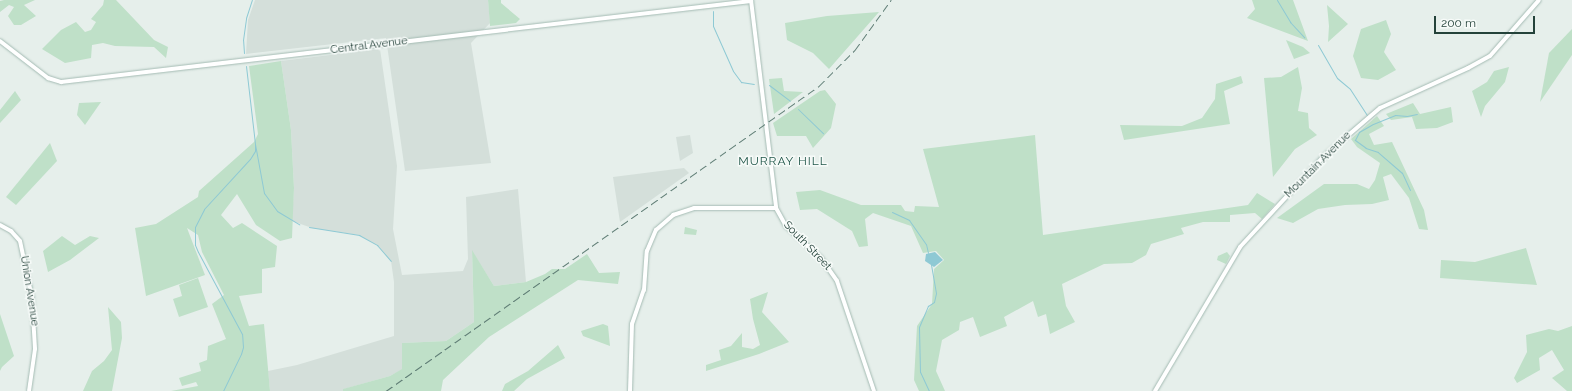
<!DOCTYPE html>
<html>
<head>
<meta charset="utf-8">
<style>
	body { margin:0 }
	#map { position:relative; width:1572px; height:391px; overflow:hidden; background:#e6efeb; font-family:Raleway,sans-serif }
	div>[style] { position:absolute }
	.built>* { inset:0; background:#d4dfda }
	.green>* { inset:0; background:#bfe0c8 }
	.water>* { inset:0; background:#8ec9d4 }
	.stream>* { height:1px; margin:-0.5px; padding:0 0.5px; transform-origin:0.5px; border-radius:0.5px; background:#8ec9d4 }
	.roads { filter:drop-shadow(0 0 1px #a4bbb3) drop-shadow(0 0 1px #a4bbb3) }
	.secondary>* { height:4px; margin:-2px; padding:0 2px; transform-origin:2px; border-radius:2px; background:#fff }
	.rail>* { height:1px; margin-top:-0.5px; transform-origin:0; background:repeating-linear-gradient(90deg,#5f7d75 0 8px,transparent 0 12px) }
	span { translate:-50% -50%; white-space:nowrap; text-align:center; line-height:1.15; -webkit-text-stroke:3px #f7fbf9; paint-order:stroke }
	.street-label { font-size:11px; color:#24423a }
	.neighbourhood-label { font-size:12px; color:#1f5548; letter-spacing:1px }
	.scale { position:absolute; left:1434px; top:16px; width:101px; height:18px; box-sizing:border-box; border:2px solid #24423a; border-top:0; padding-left:5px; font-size:12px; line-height:14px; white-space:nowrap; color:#24423a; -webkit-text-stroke:3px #f7fbf9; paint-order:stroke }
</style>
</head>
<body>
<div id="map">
	<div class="built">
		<div style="clip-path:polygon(255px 0,488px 0,490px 23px,471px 43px,491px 163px,405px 171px,386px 38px,246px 54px,248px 20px)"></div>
		<div style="clip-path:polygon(380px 49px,397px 166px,393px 229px,402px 275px,463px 271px,468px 259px,466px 197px,518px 189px,526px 282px,494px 286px,472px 251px,474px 322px,446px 341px,402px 343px,403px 369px,390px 376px,344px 389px,343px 391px,270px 391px,268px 371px,297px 365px,394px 336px,394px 282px,391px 261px,377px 245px,359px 235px,312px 228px,292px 221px,294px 188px,291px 130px,281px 61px)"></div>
		<div style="clip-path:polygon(690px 135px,693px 153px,680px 161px,676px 137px)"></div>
		<div style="clip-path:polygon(684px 168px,689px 173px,620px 222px,613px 177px)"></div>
	</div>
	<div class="green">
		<div style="clip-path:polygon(4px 0,35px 0,24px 5px,36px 16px,21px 25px,14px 25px,8px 16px,14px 7px,9px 5px,0 12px,0 1px)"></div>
		<div style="clip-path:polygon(104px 0,116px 0,154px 40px,168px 47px,166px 58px,154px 47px,115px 46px,103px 43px,92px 45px,91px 58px,65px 63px,42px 49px,61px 30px,76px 22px,85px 32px,91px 30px,96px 22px,91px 19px,103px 5px)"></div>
		<div style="clip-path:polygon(488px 0,501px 0,501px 3px,520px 19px,516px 23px,490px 26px)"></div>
		<div style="clip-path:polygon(1252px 0,1293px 0,1308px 41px,1247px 18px,1255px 9px)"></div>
		<div style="clip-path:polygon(1327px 5px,1348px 24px,1328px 42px,1329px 26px)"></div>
		<div style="clip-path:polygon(879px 12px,829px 69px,813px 53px,787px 40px,785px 23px,827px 16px)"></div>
		<div style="clip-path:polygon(1386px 20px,1391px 34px,1384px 52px,1396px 70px,1378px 80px,1361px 78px,1353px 56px,1361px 29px)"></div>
		<div style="clip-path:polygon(1572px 29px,1572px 55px,1540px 102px,1549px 53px)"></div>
		<div style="clip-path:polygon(1286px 40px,1303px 47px,1310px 53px,1294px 59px)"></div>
		<div style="clip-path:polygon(281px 61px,291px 130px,294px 188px,292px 238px,280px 241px,256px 225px,237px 194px,221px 215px,233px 228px,242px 223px,277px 246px,275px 267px,262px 269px,262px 293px,239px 296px,249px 326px,264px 324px,270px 391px,171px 391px,198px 386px,196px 382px,182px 386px,179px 378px,201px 371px,199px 363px,207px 360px,208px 346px,226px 339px,212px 304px,224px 295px,202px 252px,198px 235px,187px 228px,205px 275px,146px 296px,135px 228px,156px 224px,198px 197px,199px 191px,254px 142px,258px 134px,249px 66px)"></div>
		<div style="clip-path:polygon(1298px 67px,1302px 88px,1298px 111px,1308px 113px,1309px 128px,1317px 135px,1295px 149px,1273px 177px,1264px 78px,1281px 77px)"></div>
		<div style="clip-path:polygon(1509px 67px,1505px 82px,1485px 106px,1481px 117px,1472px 91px,1487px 82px,1494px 71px)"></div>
		<div style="clip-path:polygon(1241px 76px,1243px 83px,1224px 91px,1230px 124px,1124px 140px,1120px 125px,1182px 126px,1202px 118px,1215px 99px,1216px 84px)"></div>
		<div style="clip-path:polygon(782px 78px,784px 91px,803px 92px,774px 114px,769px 79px)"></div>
		<div style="clip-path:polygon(825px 90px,836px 104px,831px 128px,813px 148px,806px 136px,777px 136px,773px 123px,820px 91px)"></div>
		<div style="clip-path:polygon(15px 91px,21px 100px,0 123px,0 110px)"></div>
		<div style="clip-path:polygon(101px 102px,85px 125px,77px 115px,79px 103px)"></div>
		<div style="clip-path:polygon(1413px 103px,1420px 114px,1451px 107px,1453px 122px,1437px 128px,1416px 129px,1412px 117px,1391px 120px,1386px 114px)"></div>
		<div style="clip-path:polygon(1377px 116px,1384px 126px,1369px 134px,1374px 145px,1392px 142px,1424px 210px,1428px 230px,1419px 229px,1409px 198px,1391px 174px,1383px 177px,1389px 200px,1372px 204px,1345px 205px,1318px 209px,1293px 223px,1277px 218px,1324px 184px,1357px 184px,1369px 189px,1375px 180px,1380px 163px,1357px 147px,1351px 139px)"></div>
		<div style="clip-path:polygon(1035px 135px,1043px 235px,1248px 205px,1257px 193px,1275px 204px,1262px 219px,1255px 213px,1230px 215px,1230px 222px,1203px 222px,1181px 228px,1184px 234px,1151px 244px,1146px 255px,1132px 263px,1104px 264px,1062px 284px,1066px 306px,1075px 322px,1050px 334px,1046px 314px,1038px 317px,1033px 301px,1004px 317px,1007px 326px,980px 337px,973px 317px,960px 322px,959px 330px,942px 340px,936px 371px,945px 391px,919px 391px,914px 380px,917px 326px,932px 304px,934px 269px,944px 260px,936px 251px,923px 253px,911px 226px,873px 213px,865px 219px,868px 246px,859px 247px,852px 231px,817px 209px,800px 210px,796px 192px,820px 190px,861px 205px,901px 205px,905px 211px,914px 212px,915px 206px,939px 207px,923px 149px)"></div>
		<div style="clip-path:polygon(50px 143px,57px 161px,16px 205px,6px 197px)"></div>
		<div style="clip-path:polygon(685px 227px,697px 230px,696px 235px,684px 234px)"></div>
		<div style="clip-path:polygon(62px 236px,75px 245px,90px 236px,99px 238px,70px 260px,48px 272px,43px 251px)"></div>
		<div style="clip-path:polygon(1526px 248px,1537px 285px,1440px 278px,1441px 260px,1475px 262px)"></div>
		<div style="clip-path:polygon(472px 250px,494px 286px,526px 282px,545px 274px,552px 269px,565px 269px,587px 254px,599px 273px,620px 272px,618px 284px,578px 280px,489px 337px,443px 380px,441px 391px,343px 391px,343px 389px,390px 376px,402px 369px,402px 343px,446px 341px,474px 322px)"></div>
		<div style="clip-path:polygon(1227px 252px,1230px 256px,1226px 264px,1217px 260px,1218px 256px)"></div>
		<div style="clip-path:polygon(198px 278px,208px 307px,179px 317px,173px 299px,182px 296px,179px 285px)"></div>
		<div style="clip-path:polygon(768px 292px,762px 312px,789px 342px,759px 354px,706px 371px,706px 365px,721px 360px,719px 350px,731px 346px,742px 333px,742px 347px,753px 349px,760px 345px,753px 319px,750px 299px)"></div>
		<div style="clip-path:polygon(108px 307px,121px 322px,122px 338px,112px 391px,83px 391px,92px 371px,104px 361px,112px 350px)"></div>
		<div style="clip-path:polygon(0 314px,14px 356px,2px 367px,0 371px)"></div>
		<div style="clip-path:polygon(603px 324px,608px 326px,610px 346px,583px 336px,581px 331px)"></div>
		<div style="clip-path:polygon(1572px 326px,1572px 391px,1567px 391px,1552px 378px,1564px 370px,1552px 350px,1539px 358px,1540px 370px,1517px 383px,1514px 378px,1527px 352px,1526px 335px,1549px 329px,1558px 331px)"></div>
		<div style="clip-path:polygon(558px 345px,565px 358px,527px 379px,514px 391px,502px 391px,505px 384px,528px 371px)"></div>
	</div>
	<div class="water">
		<div style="clip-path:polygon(935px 252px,943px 260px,934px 267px,925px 261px,926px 254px)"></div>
	</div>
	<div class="stream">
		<div style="left:1277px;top:0;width:26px;rotate:59deg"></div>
		<div style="left:1290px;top:22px;width:21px;rotate:47deg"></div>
		<div style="left:713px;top:11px;width:15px;rotate:90deg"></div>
		<div style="left:713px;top:26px;width:49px;rotate:66deg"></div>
		<div style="left:733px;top:71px;width:14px;rotate:54deg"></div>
		<div style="left:741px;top:82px;width:13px;rotate:9deg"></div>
		<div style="left:1318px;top:45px;width:38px;rotate:60deg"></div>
		<div style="left:1337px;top:78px;width:17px;rotate:40deg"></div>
		<div style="left:1350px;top:89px;width:31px;rotate:57deg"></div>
		<div style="left:244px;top:53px;width:13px;rotate:-94deg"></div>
		<div style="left:243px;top:40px;width:22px;rotate:-82deg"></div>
		<div style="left:246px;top:18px;width:19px;rotate:-72deg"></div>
		<div style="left:246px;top:66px;width:79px;rotate:83.4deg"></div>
		<div style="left:255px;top:144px;width:50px;rotate:79.6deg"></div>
		<div style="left:264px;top:193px;width:22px;rotate:54deg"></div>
		<div style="left:277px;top:211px;width:26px;rotate:31deg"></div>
		<div style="left:769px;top:85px;width:26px;rotate:37deg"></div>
		<div style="left:798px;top:109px;width:35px;rotate:44deg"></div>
		<div style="left:1410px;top:190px;width:19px;rotate:-115deg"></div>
		<div style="left:1402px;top:173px;width:32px;rotate:-139deg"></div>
		<div style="left:1378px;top:152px;width:13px;rotate:-162deg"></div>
		<div style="left:1366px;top:148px;width:14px;rotate:-144deg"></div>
		<div style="left:1355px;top:140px;width:9px;rotate:-63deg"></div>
		<div style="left:1359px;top:132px;width:16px;rotate:-30deg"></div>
		<div style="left:1373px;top:124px;width:24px;rotate:-22deg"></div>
		<div style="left:1395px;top:115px;width:12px;rotate:5deg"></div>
		<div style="left:1407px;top:116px;width:10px;rotate:-11deg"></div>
		<div style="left:892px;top:212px;width:19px;rotate:25deg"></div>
		<div style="left:909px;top:220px;width:29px;rotate:55deg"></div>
		<div style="left:926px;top:244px;width:9px;rotate:77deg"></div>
		<div style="left:309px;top:227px;width:51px;rotate:9.1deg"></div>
		<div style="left:359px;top:235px;width:21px;rotate:29deg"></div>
		<div style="left:377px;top:245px;width:21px;rotate:49deg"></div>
		<div style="left:223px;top:391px;width:41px;rotate:-64.1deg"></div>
		<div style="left:241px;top:354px;width:7px;rotate:-74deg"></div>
		<div style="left:243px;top:347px;width:13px;rotate:-94deg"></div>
		<div style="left:242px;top:334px;width:93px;rotate:-118.2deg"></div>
		<div style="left:198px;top:252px;width:8px;rotate:-113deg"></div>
		<div style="left:195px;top:245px;width:18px;rotate:-90deg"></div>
		<div style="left:195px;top:227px;width:20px;rotate:-63deg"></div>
		<div style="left:204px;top:209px;width:68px;rotate:-47.4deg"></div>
		<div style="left:250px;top:159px;width:9px;rotate:-58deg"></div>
		<div style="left:255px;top:151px;width:7px;rotate:-90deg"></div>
		<div style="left:929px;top:391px;width:21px;rotate:-115deg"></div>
		<div style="left:920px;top:372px;width:45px;rotate:-91.3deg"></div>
		<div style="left:919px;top:327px;width:23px;rotate:-67deg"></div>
		<div style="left:928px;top:306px;width:7px;rotate:-34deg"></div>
		<div style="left:934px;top:302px;width:9px;rotate:-77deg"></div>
		<div style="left:936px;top:293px;width:29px;rotate:-100deg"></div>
	</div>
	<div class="roads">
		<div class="secondary">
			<div style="left:751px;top:0;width:209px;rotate:83.1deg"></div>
			<div style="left:776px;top:208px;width:21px;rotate:61deg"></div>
			<div style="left:786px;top:226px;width:47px;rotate:42.4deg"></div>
			<div style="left:821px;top:258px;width:28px;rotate:55deg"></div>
			<div style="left:837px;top:281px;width:116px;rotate:71.4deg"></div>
			<div style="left:0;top:41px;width:61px;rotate:37.6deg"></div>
			<div style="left:48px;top:78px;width:14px;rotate:17deg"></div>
			<div style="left:61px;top:82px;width:695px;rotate:-6.7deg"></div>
			<div style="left:0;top:225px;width:13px;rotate:29deg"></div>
			<div style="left:11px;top:231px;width:13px;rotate:48deg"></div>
			<div style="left:20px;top:241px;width:58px;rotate:78.1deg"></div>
			<div style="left:32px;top:298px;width:51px;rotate:86.6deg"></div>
			<div style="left:35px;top:349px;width:42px;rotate:98.1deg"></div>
			<div style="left:630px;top:391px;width:67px;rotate:-88.3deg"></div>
			<div style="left:632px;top:324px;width:36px;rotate:-71deg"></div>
			<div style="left:644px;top:290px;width:39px;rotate:-86deg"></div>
			<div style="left:647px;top:251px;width:23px;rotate:-67deg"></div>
			<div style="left:656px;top:230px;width:23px;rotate:-41deg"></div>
			<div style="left:673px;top:215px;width:22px;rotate:-18deg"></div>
			<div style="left:694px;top:208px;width:82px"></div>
			<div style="left:1155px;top:391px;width:167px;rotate:-59.4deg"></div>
			<div style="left:1240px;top:247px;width:124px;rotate:-47.3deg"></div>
			<div style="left:1324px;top:156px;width:74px;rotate:-40.6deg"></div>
			<div style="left:1380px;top:108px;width:97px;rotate:-24.4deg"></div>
			<div style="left:1468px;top:68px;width:25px;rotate:-29deg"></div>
			<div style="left:1490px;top:56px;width:74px;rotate:-48.8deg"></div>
		</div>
	</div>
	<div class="rail">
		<div style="left:386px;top:391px;width:530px;rotate:-35.16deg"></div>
		<div style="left:819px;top:86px;width:51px;rotate:-45deg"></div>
		<div style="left:855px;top:50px;width:62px;rotate:-54.2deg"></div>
	</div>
	<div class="street-label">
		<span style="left:369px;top:46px;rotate:-7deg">Central Avenue</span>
		<span style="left:1318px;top:165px;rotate:-45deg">Mountain Avenue</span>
		<span style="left:807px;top:246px;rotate:46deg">South Street</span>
		<span style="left:29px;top:291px;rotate:81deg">Union Avenue</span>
	</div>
	<div class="neighbourhood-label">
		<span style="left:783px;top:162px">MURRAY HILL</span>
	</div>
	<div class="scale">200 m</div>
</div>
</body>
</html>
